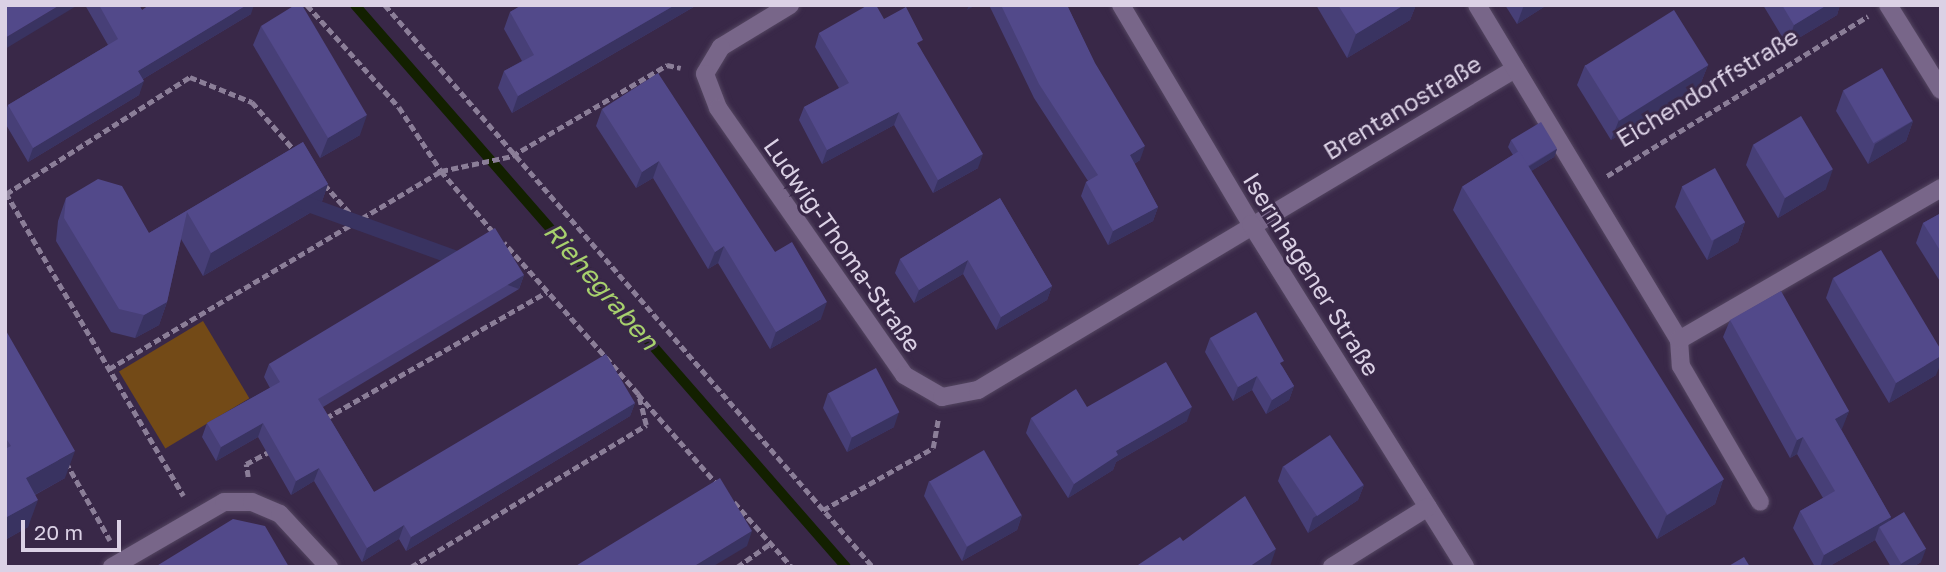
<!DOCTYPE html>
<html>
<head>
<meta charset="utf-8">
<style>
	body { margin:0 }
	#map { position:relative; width:1946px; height:572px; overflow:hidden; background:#392848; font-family:"Golos Text",sans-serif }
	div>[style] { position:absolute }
	.green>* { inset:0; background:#734a17; transform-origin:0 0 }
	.stream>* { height:10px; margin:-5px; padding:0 5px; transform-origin:5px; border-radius:5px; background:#132000 }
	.path>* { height:4.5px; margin-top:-2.25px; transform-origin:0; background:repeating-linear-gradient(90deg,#8b7e98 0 7px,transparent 0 10.5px) }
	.roads { filter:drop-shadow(0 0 2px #544661) drop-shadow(0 0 2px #544661) }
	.minor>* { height:18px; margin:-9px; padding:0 9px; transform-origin:9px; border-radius:9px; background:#786689 }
	.wall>* { inset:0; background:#473f77 }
	.shaded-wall>* { inset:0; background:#393361; transform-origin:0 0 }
	.building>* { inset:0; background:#52498a; transform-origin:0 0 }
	span { translate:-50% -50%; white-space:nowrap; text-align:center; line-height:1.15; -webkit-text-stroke:6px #392848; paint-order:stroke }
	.street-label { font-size:24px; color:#dbd1e5 }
	.water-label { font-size:26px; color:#a7d06d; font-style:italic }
	.frame { position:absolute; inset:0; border:7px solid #dbd1e5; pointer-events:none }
	.scale { position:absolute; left:21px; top:520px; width:100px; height:32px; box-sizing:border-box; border:4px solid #dbd1e5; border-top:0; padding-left:9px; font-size:21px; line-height:24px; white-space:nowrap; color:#dbd1e5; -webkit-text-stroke:5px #392848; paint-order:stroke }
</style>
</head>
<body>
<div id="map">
	<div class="green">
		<div style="left:203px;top:321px;width:90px;height:98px;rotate:59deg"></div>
	</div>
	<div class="stream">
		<div style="left:355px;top:5px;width:746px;rotate:48.86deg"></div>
	</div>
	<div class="path">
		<div style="left:307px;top:5px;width:137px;rotate:48deg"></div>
		<div style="left:399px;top:107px;width:77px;rotate:56.7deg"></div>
		<div style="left:441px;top:171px;width:83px;rotate:49.4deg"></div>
		<div style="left:385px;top:5px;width:744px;rotate:49.03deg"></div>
		<div style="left:1607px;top:176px;width:306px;rotate:-31.5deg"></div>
		<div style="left:324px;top:184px;width:50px;rotate:48.3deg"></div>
		<div style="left:6px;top:193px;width:351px;rotate:59.6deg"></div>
		<div style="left:6px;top:194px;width:218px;rotate:-32.5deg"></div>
		<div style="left:190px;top:77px;width:67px;rotate:22deg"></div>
		<div style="left:252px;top:102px;width:65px;rotate:48.7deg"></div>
		<div style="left:109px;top:369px;width:387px;rotate:-30.8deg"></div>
		<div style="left:441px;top:171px;width:73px;rotate:-11.9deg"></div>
		<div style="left:512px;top:156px;width:180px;rotate:-30.4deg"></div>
		<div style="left:667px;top:65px;width:14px;rotate:12deg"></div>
		<div style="left:638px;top:394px;width:121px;rotate:48.7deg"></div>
		<div style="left:326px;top:418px;width:254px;rotate:-29.7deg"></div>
		<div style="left:66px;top:462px;width:90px;rotate:60.6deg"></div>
		<div style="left:248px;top:477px;width:13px;rotate:-99deg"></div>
		<div style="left:246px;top:464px;width:27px;rotate:-28deg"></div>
		<div style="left:734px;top:502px;width:87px;rotate:48.3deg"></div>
		<div style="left:823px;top:510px;width:126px;rotate:-29.4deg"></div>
		<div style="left:933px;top:448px;width:29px;rotate:-80deg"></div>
		<div style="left:411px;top:567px;width:275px;rotate:-31.1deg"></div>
		<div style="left:646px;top:425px;width:32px;rotate:-104deg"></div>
		<div style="left:638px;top:394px;width:202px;rotate:-131.6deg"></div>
		<div style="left:737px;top:567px;width:42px;rotate:-35.2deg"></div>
	</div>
	<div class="roads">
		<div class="minor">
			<div style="left:790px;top:5px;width:81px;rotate:148.7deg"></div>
			<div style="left:721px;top:47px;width:31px;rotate:121deg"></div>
			<div style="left:705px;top:74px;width:36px;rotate:69deg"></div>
			<div style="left:718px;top:108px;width:325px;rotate:55.1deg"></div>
			<div style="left:904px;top:375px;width:44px;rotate:30.1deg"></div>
			<div style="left:942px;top:397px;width:37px;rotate:-11deg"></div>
			<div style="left:978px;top:390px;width:626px;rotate:-30.87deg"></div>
			<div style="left:1121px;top:5px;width:255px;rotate:59.3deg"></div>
			<div style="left:1251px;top:224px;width:404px;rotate:58deg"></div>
			<div style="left:1477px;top:5px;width:391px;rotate:58.9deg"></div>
			<div style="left:1679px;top:340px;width:26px;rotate:86deg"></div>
			<div style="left:1681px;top:366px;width:157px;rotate:59.8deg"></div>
			<div style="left:1888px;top:5px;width:100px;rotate:58.1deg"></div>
			<div style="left:1679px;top:340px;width:303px;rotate:-30.1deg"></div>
			<div style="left:112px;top:567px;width:129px;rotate:-30.1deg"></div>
			<div style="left:224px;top:502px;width:28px"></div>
			<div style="left:252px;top:502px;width:30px;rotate:23deg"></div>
			<div style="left:280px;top:514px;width:72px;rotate:47.2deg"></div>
			<div style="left:1332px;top:567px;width:113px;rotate:-32deg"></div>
		</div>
	</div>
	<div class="wall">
		<div style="clip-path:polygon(85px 5px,139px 5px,142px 10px,251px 14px,143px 79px,139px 95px,28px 162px,5px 123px,5px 113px,8px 105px,108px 45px)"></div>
		<div style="clip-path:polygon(522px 5px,697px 5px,512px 113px,498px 88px,504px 71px,522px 61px,504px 29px,510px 12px)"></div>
		<div style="clip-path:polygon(989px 5px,1067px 5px,1140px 160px,1134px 164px,1158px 207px,1153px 221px,1108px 245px,1081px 196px,1086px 182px,1088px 181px,1034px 98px)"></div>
		<div style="clip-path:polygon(1316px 5px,1416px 5px,1410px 20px,1347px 58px)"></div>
		<div style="clip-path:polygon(1505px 5px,1547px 5px,1517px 24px)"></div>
		<div style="clip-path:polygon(1763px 5px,1840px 5px,1837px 15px,1787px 45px)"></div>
		<div style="clip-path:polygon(884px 19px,920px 48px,978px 168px,933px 193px,894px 125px,822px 164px,799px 120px,804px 107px,839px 88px,815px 47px,819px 33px)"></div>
		<div style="clip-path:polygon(261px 26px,360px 135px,320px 158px,253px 45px)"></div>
		<div style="clip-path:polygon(1585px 65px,1708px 65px,1700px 85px,1611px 140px,1577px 85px)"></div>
		<div style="clip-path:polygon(1843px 91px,1913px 121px,1906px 141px,1868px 164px,1836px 111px)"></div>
		<div style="clip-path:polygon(602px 109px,775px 252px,821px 319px,770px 349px,718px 263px,708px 269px,653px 178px,636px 188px,596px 126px)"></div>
		<div style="clip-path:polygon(1511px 140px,1557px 149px,1554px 157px,1531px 171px,1723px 480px,1715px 504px,1657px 539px,1453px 210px,1462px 187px,1513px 155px,1508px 147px)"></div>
		<div style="clip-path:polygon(303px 142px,328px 184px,320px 207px,203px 276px,181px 239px,167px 302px,159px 325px,135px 338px,111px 332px,56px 241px,58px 221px,66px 198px,149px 233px)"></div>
		<div style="clip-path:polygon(1753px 145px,1826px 189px,1778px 218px,1746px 165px)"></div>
		<div style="clip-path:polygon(1682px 187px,1745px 222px,1738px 242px,1707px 260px,1675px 207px)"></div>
		<div style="clip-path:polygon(1000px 198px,1052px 286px,1047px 300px,996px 330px,963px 274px,914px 303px,895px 273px,900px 259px)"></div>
		<div style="clip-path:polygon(1941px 213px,1941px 283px,1916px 243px,1923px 223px)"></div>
		<div style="clip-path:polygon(524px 275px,519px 289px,323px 407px,374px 492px,635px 403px,630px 416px,406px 551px,399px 539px,362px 562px,314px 481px,291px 495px,258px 437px,216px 461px,202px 437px,207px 423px,270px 388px,264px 377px,269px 364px)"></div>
		<div style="clip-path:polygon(1833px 278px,1936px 375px,1889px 403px,1826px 298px)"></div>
		<div style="clip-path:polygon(1730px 320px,1849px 411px,1841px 429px,1891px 517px,1889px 521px,1921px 562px,1913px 567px,1891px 567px,1875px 540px,1828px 567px,1815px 567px,1793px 528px,1800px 511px,1823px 498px,1797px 454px,1790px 458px,1723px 337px)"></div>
		<div style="clip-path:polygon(5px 329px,65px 478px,35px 495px,28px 527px,5px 540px)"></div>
		<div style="clip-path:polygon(1210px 338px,1282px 366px,1294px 386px,1289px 400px,1266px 414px,1252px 390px,1233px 401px,1205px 352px)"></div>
		<div style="clip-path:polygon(828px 393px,894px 427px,847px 452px,823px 408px)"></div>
		<div style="clip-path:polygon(1087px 407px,1187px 421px,1116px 462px,1113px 470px,1068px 498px,1026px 433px,1031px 418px)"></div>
		<div style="clip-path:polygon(1283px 466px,1364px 485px,1358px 500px,1308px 533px,1278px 481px)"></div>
		<div style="clip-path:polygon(929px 481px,1022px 515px,1017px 530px,962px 561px,924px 496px)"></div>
	</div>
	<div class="shaded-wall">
		<div style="clip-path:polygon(60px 5px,78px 5px,5px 49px,5px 38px)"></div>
		<div style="clip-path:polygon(247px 5px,254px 5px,251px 14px,133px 85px,138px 71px)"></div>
		<div style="clip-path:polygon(675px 5px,697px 5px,512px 113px,518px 96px)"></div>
		<div style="clip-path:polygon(969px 5px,976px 5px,967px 10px)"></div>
		<div style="clip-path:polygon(1404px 5px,1416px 5px,1410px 20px,1347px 58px,1356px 34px)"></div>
		<div style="clip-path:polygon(1524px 5px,1547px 5px,1517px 24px)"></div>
		<div style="clip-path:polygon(1827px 5px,1840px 5px,1837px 15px,1787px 45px,1794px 25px)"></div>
		<div style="clip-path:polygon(1708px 65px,1700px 85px,1611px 140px,1619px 120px)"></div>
		<div style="clip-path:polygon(144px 81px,139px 95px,28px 162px,33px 148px)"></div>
		<div style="clip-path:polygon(899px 112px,894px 125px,822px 164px,827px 150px)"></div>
		<div style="clip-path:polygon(367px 115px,360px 135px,320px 158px,328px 138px)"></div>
		<div style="clip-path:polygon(1913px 121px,1906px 141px,1868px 164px,1875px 144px)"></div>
		<div style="clip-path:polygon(1145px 146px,1140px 160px,1125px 169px,1130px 155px)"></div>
		<div style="clip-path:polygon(1557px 149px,1554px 157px,1525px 175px,1528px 167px)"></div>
		<div style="clip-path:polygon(983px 154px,978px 168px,933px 193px,938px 180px)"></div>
		<div style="clip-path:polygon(659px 161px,653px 178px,636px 188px,642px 172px)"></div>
		<div style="clip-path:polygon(1833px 169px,1826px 189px,1778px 218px,1785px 198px)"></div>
		<div style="clip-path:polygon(328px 184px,320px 207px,203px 276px,211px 253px)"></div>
		<div style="clip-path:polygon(1158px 207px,1153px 221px,1108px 245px,1113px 231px)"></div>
		<div style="clip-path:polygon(1745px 222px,1738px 242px,1707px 260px,1714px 240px)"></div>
		<div style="clip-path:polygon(724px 246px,718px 263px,708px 269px,715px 252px)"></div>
		<div style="clip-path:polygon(968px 260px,963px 274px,914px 303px,919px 290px)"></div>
		<div style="left:524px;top:275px;width:15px;height:240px;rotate:110deg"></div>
		<div style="clip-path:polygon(1052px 286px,1047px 300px,996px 330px,1001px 317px)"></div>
		<div style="clip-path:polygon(167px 302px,159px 325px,135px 338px,144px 315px)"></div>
		<div style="clip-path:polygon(827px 302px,821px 319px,770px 349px,776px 332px)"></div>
		<div style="clip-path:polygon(1941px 356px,1941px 363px,1936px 375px,1889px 403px,1896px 383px)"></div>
		<div style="clip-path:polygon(1257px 376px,1252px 390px,1233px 401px,1238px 387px)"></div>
		<div style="clip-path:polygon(1294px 386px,1289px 400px,1266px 414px,1272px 400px)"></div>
		<div style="clip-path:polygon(635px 403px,630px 416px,406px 551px,411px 537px)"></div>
		<div style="clip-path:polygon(1192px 407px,1187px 421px,1116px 462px,1113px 470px,1068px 498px,1074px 484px,1116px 451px)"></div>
		<div style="clip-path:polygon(1849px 411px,1842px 429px,1829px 436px,1835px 419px)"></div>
		<div style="clip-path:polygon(899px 412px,894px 427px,847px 452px,852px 437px)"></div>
		<div style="clip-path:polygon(263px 423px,258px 437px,216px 461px,221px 447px)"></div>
		<div style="clip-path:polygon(1803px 437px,1797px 454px,1790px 458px,1797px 440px)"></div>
		<div style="clip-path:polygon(75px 451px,65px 478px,16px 505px,26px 478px)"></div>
		<div style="clip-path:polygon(319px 468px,314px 481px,291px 495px,296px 481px)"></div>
		<div style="clip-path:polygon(1723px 480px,1715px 504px,1657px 539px,1666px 516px)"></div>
		<div style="clip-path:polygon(1364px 485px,1358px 500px,1308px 533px,1313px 518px)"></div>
		<div style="clip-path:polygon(38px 500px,28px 527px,5px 540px,5px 518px)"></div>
		<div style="clip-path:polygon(1022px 515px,1017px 530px,962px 561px,967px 547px)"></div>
		<div style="clip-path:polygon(1891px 517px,1885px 534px,1879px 527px,1875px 540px,1828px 567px,1820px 567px,1824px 555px)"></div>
		<div style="clip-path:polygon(404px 525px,399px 539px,362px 562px,367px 548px)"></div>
		<div style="clip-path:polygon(752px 531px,747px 546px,712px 567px,693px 567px)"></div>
		<div style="clip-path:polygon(1276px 549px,1270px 566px,1268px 567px,1249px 567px)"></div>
		<div style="clip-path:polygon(1926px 549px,1921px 562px,1913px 567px,1900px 567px,1901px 563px)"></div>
	</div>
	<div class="building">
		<div style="clip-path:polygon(5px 5px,60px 5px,5px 38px)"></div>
		<div style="clip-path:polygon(99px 5px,139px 5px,142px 10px,149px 5px,247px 5px,138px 71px,144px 81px,33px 148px,8px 105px,118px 39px)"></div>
		<div style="clip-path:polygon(295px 5px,302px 5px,367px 115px,328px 138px,261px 26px)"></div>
		<div style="clip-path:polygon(522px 5px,675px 5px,518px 96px,504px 71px,534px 55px,510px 12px)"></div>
		<div style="clip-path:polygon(868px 5px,876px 5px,884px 19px,906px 7px,923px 40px,917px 43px,983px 154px,938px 180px,899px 112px,827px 150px,804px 107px,849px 83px,819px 33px)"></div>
		<div style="clip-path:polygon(1001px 5px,1067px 5px,1095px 63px,1145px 146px,1130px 155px,1158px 207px,1113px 231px,1086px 182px,1098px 175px,1039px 84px)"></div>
		<div style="clip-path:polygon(1338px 5px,1404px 5px,1356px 34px)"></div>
		<div style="clip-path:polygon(1782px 5px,1827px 5px,1794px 25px)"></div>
		<div style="left:1674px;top:10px;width:65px;height:105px;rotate:58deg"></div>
		<div style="left:1882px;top:68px;width:61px;height:45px;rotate:60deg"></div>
		<div style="clip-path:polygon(658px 73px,775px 252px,792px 242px,827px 302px,776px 332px,724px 246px,715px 252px,659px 161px,642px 172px,602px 109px)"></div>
		<div style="left:1801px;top:116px;width:62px;height:56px;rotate:59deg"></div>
		<div style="left:1541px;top:122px;width:31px;height:35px;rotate:59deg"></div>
		<div style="clip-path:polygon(303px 142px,328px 184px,211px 253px,187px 212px,167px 302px,144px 315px,119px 309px,64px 218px,66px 198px,98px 179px,122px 186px,149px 233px)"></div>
		<div style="left:1519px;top:151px;width:387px;height:67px;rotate:58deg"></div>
		<div style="left:1715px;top:168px;width:62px;height:38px;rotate:61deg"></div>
		<div style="clip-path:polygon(1000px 198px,1052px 286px,1001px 317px,968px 260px,919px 290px,900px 259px)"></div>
		<div style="clip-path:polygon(1941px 213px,1941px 252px,1923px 223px)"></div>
		<div style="clip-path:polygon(495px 228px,524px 275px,318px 399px,374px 492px,606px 354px,635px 403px,411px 537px,404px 525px,367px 548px,319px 468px,296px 481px,263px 423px,221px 447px,207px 423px,280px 382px,269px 364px)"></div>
		<div style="clip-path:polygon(1881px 250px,1941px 350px,1941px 356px,1896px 383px,1833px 278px)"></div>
		<div style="clip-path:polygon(1781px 291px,1849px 411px,1835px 419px,1891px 517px,1824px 555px,1800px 511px,1835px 491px,1803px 437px,1797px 440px,1730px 320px)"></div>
		<div style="clip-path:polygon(1256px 312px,1284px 361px,1280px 363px,1294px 386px,1272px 400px,1257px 376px,1238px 387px,1210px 338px)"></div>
		<div style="clip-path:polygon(5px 329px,75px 451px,26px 478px,38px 500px,5px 518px,5px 449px,11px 446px,5px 437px)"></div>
		<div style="clip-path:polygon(1166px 362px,1192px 407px,1116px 451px,1118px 455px,1074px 484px,1031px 418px,1076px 389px,1087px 407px)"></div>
		<div style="left:876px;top:368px;width:50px;height:54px;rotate:62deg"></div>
		<div style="left:1330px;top:435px;width:60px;height:56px;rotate:56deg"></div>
		<div style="left:984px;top:450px;width:75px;height:63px;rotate:60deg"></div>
		<div style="clip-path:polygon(720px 478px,752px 531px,693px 567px,574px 567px)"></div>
		<div style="clip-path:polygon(1245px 496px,1276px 549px,1249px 567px,1135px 567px,1180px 537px,1183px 541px)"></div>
		<div style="left:1904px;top:512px;width:43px;height:29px;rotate:59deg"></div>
		<div style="clip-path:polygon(233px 519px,265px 526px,289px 567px,155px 567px)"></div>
		<div style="clip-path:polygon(1744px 557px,1750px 567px,1727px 567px)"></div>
	</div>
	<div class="street-label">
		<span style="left:1707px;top:87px;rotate:-31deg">Eichendorffstraße</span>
		<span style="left:1402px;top:107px;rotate:-31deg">Brentanostraße</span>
		<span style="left:843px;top:245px;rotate:55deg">Ludwig-Thoma-Straße</span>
		<span style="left:1312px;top:274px;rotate:58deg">Isernhagener Straße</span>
	</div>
	<div class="water-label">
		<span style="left:601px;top:286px;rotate:49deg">Riehegraben</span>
	</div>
	<div class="frame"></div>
	<div class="scale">20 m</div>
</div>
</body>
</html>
